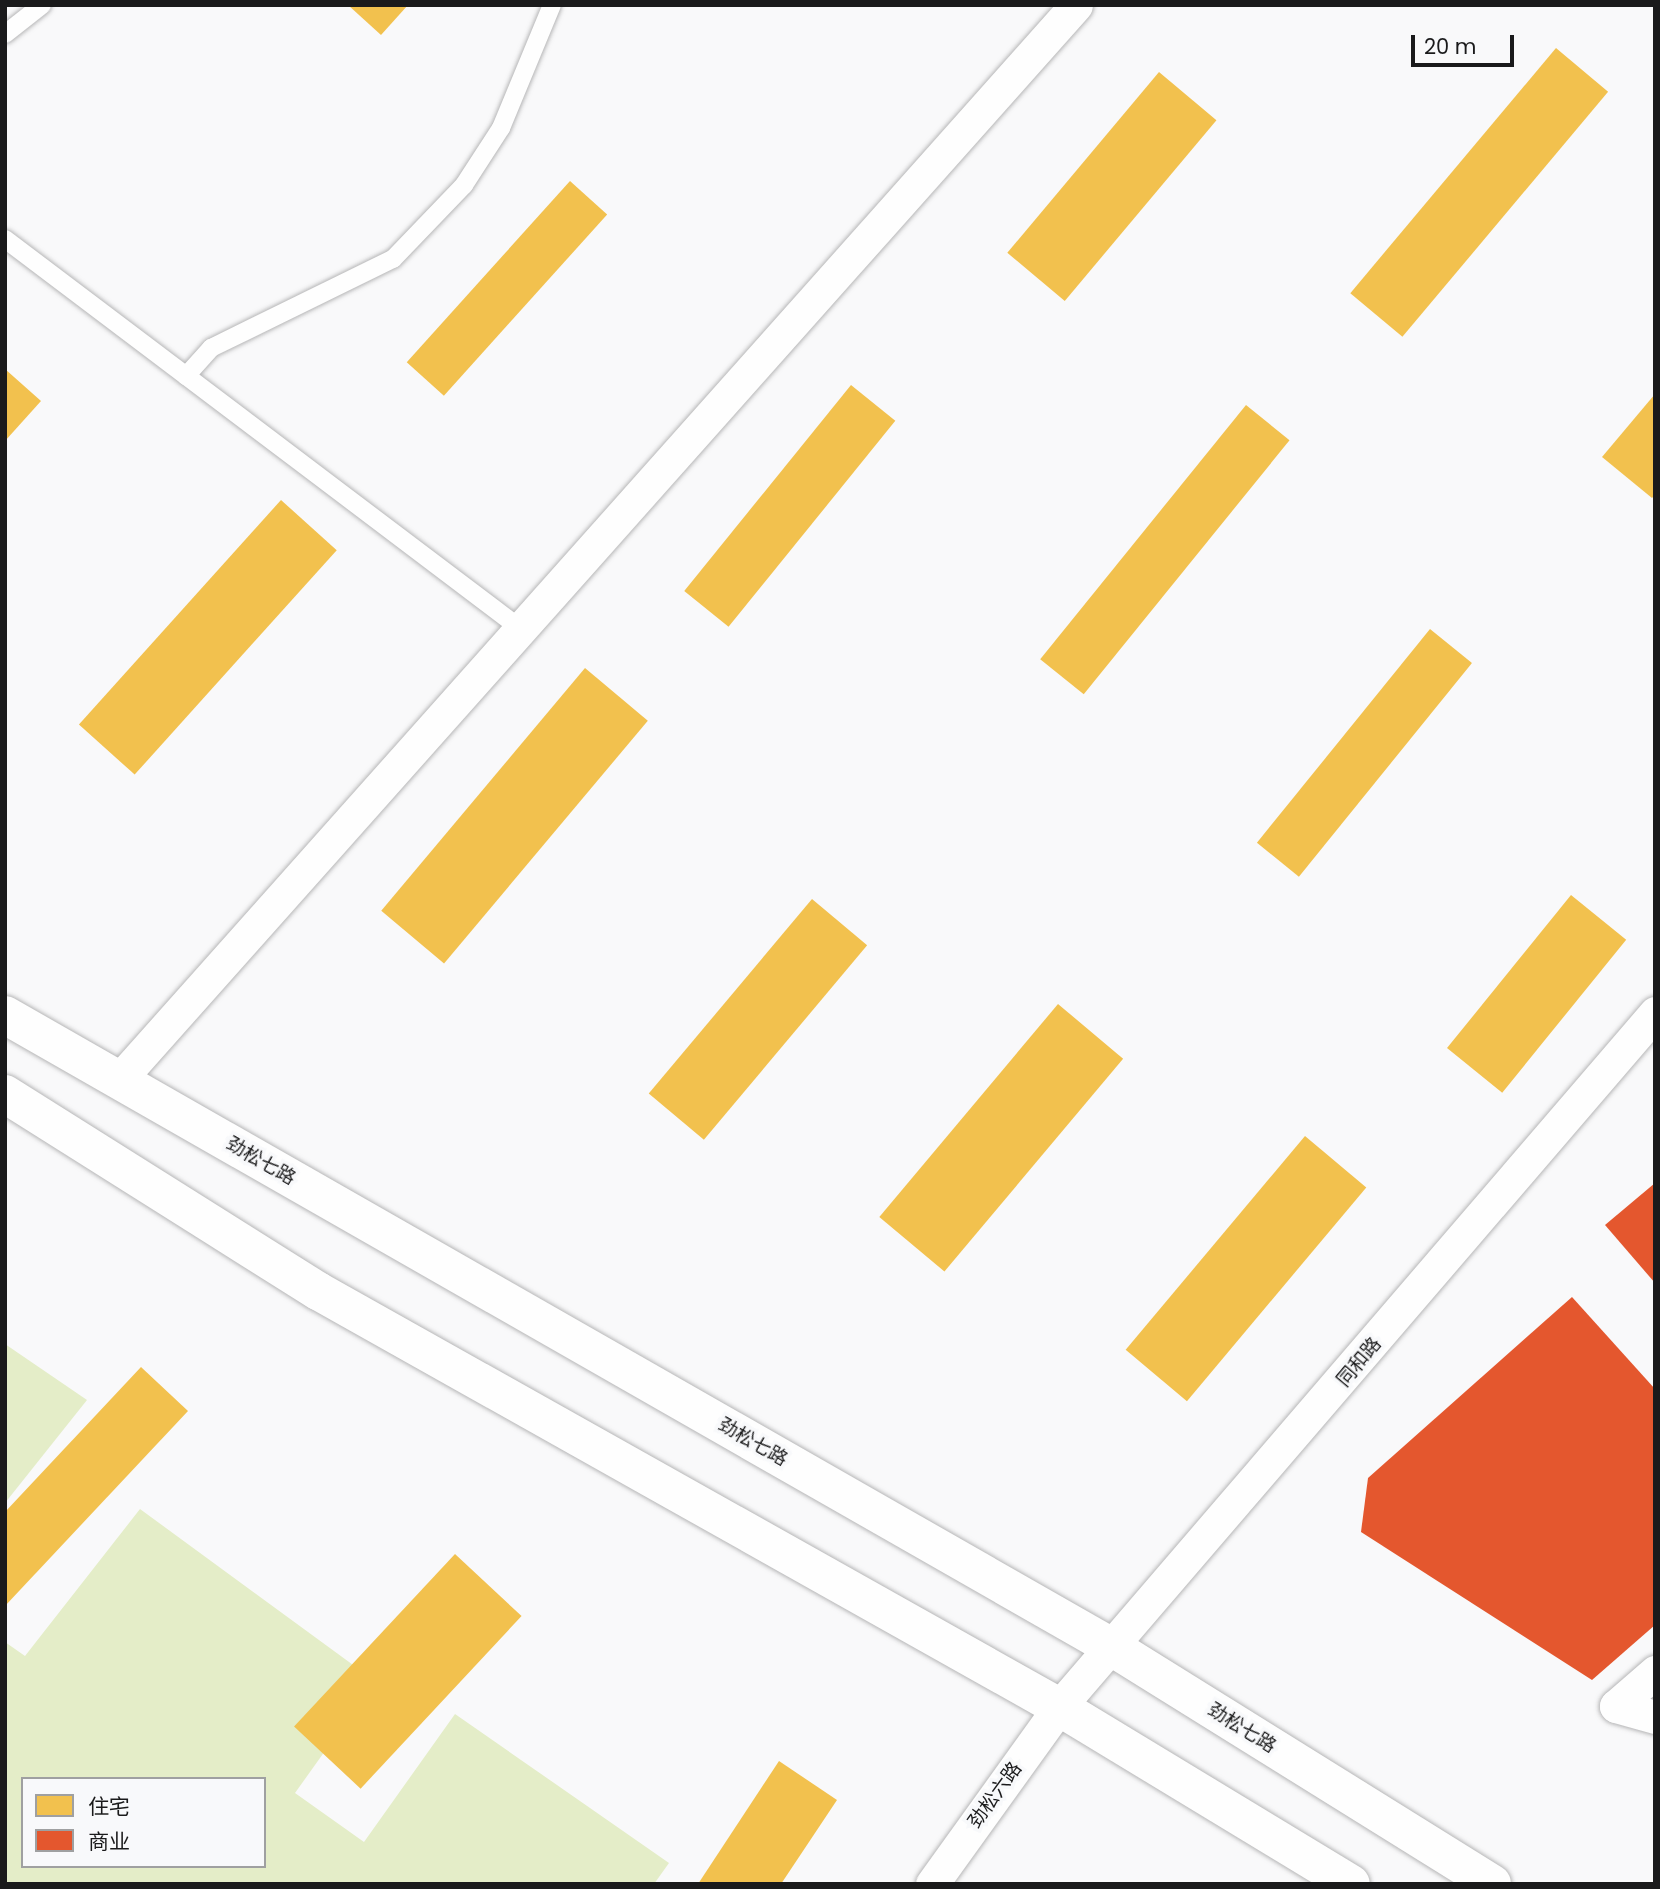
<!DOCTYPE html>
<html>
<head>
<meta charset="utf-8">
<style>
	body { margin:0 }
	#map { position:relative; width:1660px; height:1889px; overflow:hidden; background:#f9f9fa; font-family:Poppins,"Noto Sans SC",sans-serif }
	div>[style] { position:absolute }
	.green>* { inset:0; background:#e4edc8 }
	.homes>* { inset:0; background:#f2c14e; transform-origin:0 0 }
	.shops>* { inset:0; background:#e4572e }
	.roads { filter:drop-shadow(0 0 2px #b6b6b7) drop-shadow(0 0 2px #b6b6b7) }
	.lane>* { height:18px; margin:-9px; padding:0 9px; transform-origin:9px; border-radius:9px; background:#fefefe }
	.street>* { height:33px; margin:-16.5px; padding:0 16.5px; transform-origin:16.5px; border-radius:16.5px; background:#fefefe }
	.secondary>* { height:38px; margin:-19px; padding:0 19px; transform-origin:19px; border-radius:19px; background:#fefefe }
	span { translate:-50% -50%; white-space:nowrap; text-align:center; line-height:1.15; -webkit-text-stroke:7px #f8f9fb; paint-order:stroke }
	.street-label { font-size:19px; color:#1a1a1b }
	.frame { position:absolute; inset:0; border:7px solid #1a1a1b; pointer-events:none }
	.legend { position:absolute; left:21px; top:1777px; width:245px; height:91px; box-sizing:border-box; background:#f8f9fb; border:2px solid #9fa0a1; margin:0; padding:9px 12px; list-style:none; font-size:21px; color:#1a1a1b }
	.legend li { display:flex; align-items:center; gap:14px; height:35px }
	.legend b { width:35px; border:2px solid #9fa0a1 }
	.scale { position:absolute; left:1411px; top:35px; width:103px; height:32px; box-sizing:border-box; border:4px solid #1a1a1b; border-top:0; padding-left:9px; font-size:21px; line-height:24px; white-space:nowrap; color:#1a1a1b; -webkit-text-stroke:5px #f8f9fb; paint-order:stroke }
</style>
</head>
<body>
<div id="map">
	<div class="green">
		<div style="clip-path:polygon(5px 1344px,87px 1400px,5px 1503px)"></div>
		<div style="clip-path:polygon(evenodd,140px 1509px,375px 1681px,295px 1793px,364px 1842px,455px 1714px,669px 1863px,654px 1884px,5px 1884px,5px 1642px,25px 1656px,140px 1509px,23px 1779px,264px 1779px,264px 1866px,23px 1866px,23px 1779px)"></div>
	</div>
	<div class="homes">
		<div style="clip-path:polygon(348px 5px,408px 5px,381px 35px)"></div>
		<div style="left:1556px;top:48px;width:68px;height:320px;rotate:40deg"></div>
		<div style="left:1159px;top:72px;width:75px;height:236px;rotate:40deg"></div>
		<div style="left:570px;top:181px;width:50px;height:244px;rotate:42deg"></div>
		<div style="clip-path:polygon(5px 369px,41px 401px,5px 441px)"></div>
		<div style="left:851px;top:385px;width:57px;height:265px;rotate:39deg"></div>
		<div style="clip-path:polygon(1655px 394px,1655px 495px,1652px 498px,1602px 457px)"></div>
		<div style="left:1246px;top:405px;width:56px;height:327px;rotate:39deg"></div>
		<div style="left:281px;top:500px;width:75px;height:302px;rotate:42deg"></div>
		<div style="left:1430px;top:629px;width:54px;height:275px;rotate:39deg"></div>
		<div style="left:585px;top:668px;width:82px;height:317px;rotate:40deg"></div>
		<div style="left:1571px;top:895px;width:71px;height:197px;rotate:39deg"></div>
		<div style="left:812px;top:899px;width:72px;height:254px;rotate:40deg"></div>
		<div style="left:1058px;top:1004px;width:85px;height:278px;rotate:40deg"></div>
		<div style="left:1305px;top:1136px;width:80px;height:279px;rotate:40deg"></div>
		<div style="clip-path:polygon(141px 1367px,188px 1411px,5px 1606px,5px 1512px)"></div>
		<div style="left:455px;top:1554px;width:91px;height:236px;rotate:43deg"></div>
		<div style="clip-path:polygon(779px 1761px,837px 1800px,781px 1884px,698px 1884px)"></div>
	</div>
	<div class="shops">
		<div style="clip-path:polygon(1655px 1183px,1655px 1283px,1605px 1225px)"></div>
		<div style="clip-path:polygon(1572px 1297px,1655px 1389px,1655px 1625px,1592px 1680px,1361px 1532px,1368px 1478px)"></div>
	</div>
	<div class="roads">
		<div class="lane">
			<div style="left:5px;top:34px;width:47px;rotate:-38.1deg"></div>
			<div style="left:5px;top:239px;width:647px;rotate:37.08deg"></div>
			<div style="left:186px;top:376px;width:38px;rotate:-48deg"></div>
			<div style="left:211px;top:348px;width:203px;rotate:-26.1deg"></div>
			<div style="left:393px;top:259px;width:103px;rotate:-46.2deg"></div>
			<div style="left:464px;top:185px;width:68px;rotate:-57deg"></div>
			<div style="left:501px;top:128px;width:133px;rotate:-67.5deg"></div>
		</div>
		<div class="street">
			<div style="left:119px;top:1080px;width:1439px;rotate:-48.32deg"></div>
			<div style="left:1616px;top:1706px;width:52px;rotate:-41.1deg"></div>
			<div style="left:1616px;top:1706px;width:41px;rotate:15.8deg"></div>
			<div style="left:932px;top:1884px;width:218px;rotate:-54.3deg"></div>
			<div style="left:1059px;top:1707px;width:915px;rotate:-49.34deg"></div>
		</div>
		<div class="secondary">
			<div style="left:5px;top:1015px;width:1278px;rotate:29.73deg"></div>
			<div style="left:1115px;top:1649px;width:444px;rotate:31.9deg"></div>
			<div style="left:5px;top:1094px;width:370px;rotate:32.2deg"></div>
			<div style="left:318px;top:1291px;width:850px;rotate:29.31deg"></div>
			<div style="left:1059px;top:1707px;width:341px;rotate:31.2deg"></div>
		</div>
	</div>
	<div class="street-label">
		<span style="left:261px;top:1161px;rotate:30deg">劲松七路</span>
		<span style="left:1359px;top:1362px;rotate:-50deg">同和路</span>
		<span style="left:753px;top:1442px;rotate:30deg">劲松七路</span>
		<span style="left:1242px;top:1728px;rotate:32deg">劲松七路</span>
		<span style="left:995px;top:1795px;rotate:-54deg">劲松六路</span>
	</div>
	<div class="frame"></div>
	<ul class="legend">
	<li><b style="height:19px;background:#f2c14e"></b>住宅</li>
	<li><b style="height:19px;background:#e4572e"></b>商业</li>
	</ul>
	<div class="scale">20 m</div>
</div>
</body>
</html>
